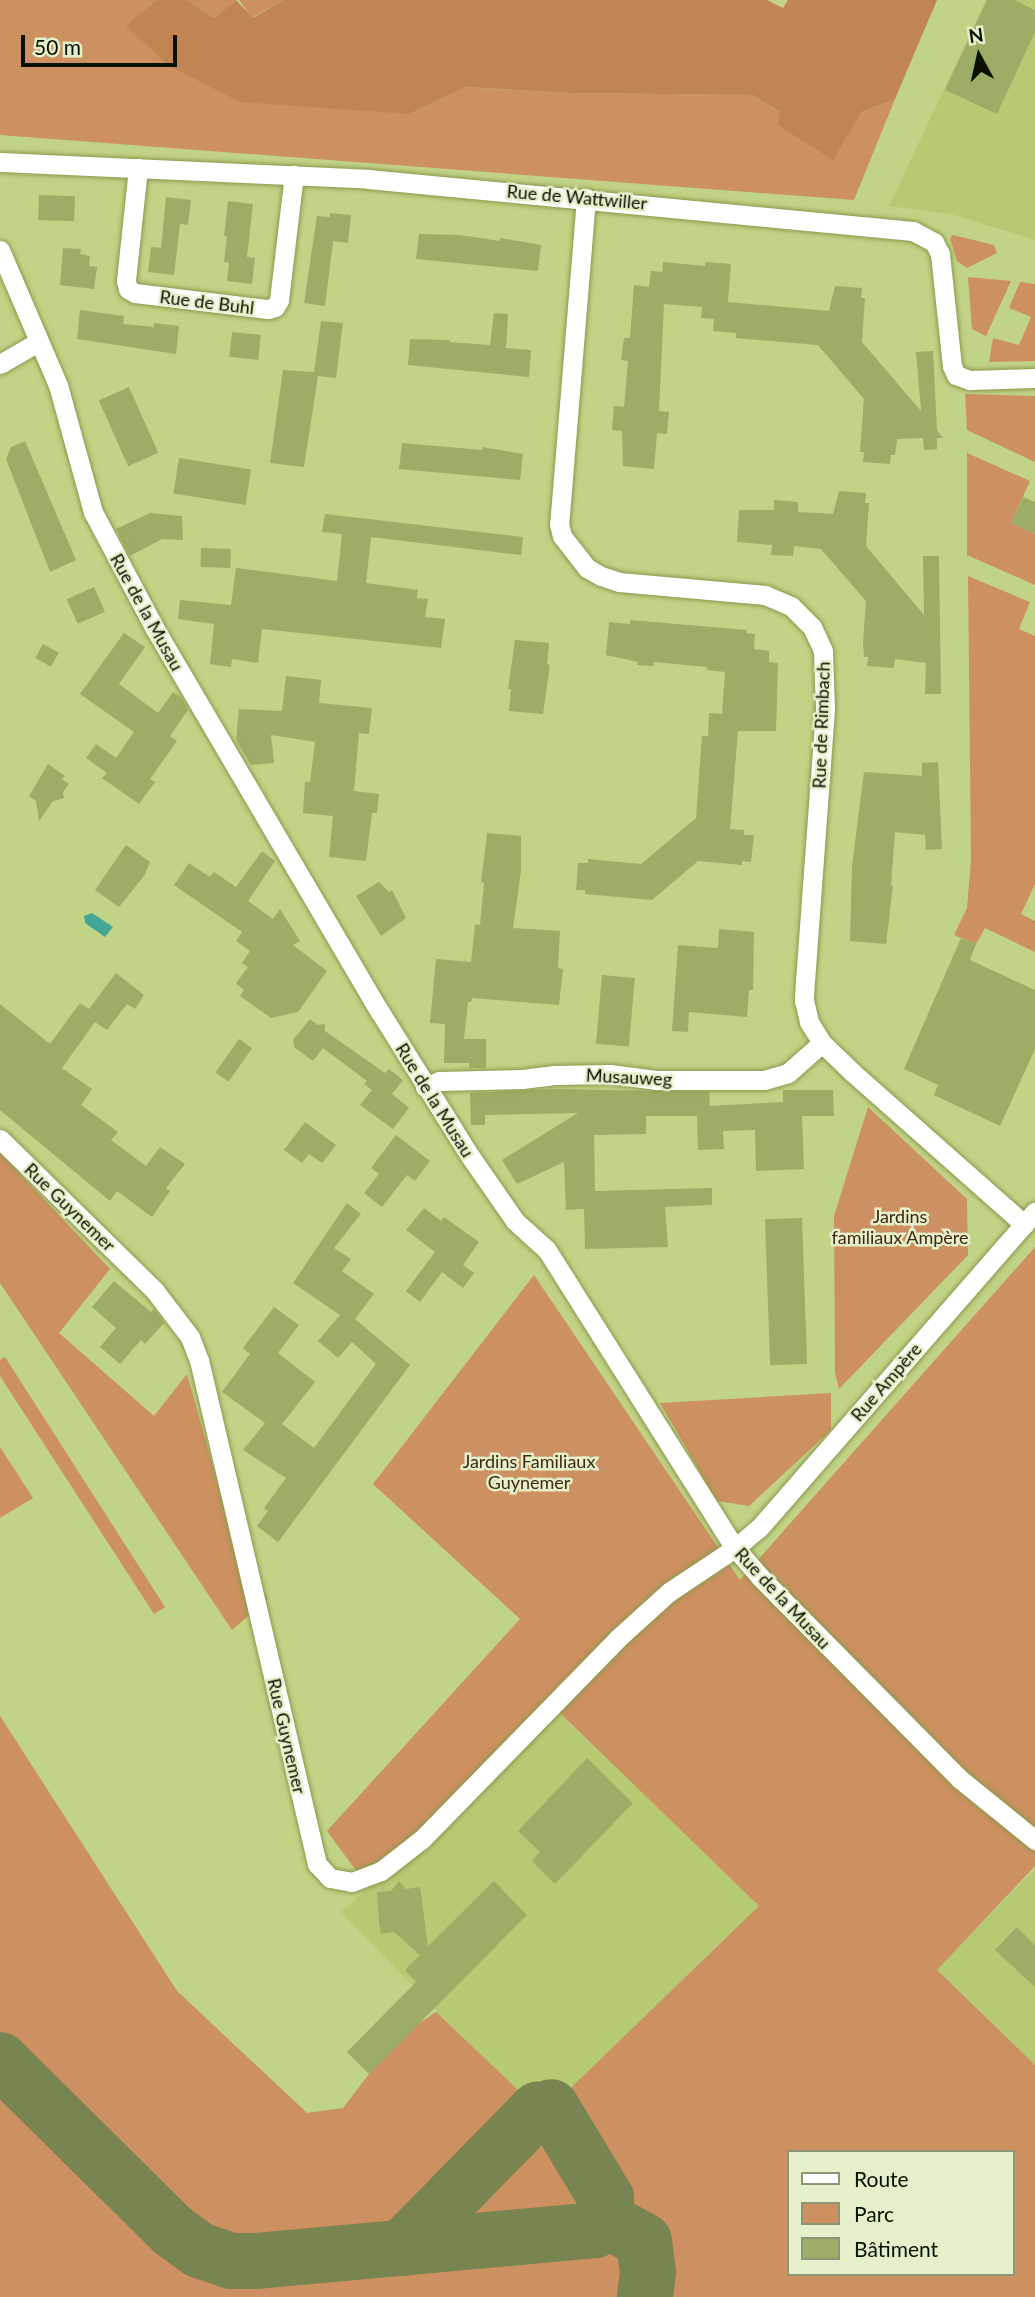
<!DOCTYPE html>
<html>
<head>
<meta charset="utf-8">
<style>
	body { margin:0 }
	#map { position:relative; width:1035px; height:2297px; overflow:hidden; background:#c1d385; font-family:Lato,sans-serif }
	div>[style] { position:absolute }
	.built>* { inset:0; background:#b6c973 }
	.green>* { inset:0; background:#cd9060 }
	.forest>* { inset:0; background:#c18554 }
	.water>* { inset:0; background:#42a795 }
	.taxiway>* { height:56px; margin:-28px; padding:0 28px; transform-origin:28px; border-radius:28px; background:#788550 }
	.building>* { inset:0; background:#9dad65; transform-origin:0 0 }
	.roads { filter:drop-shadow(0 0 2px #89994d) drop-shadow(0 0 2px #89994d) }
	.minor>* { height:19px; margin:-9.5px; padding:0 9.5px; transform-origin:9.5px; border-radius:9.5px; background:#fff }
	span { translate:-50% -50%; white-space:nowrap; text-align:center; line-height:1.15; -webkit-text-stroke:5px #e5efc9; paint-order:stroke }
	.street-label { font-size:18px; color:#0a0f00 }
	.park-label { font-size:18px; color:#412812 }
	.legend { position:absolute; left:787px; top:2150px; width:228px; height:126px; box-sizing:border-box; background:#e5efc9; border:2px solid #8d9579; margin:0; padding:9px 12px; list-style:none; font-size:21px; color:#0a0f00 }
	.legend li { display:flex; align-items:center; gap:14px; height:35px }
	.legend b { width:35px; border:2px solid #8d9579 }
	.north { position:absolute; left:944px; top:21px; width:70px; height:70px; -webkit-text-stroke:5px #e5efc9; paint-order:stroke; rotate:352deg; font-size:19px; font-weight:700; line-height:28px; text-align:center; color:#0a0f00 }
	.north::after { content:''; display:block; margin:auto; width:24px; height:32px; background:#0a0f00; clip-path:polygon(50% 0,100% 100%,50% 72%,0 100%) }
	.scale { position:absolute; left:21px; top:35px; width:156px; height:32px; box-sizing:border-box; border:4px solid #0a0f00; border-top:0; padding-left:9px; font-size:21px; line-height:24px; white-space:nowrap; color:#0a0f00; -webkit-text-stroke:5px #e5efc9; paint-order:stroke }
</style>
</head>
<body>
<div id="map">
	<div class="built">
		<div style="clip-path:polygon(986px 0,1035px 0,1035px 240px,951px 214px,889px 206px)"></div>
		<div style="clip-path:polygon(evenodd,558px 1711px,759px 1906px,936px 1969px,1035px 1869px,1035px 2297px,0 2297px,0 1716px,177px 1991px,307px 2113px,343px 2108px,370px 2073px,417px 2025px,437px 2011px,341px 1912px,496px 1778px,558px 1711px,788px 2152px,1012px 2152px,1012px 2274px,788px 2274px,788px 2152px)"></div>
	</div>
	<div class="green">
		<div style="clip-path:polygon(0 0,157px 0,127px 26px,409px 114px,464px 87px,569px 93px,753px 95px,780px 112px,861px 112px,895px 99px,854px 200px,0 135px)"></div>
		<div style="clip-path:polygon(187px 0,236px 0,214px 18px)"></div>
		<div style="clip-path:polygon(239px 0,283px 0,252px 18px)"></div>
		<div style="clip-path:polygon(953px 235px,994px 245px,997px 253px,967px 268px,957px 261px,950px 238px)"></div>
		<div style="clip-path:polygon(968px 277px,1011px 281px,986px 336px,972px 329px)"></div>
		<div style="clip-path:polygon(1020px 282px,1035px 284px,1035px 361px,989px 362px,993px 338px,1019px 345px,1031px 317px,1009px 308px)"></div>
		<div style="clip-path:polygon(965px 394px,1035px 396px,1035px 462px,967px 430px)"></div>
		<div style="clip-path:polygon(967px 453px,1030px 481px,1011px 523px,1035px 534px,1035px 585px,967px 555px)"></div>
		<div style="clip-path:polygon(968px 576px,1030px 602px,1019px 629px,1035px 636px,1035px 884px,1021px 914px,1035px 921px,1035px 952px,985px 928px,976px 944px,954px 935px,967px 908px,971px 860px)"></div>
		<div style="clip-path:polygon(868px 1107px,967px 1199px,968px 1255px,839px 1389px,835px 1373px,834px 1216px)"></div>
		<div style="clip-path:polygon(0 1153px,110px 1269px,59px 1333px,154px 1416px,187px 1374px,231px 1531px,268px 1599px,232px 1630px,0 1283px)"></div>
		<div style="clip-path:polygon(evenodd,1035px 1247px,1035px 1866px,937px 1970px,1035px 2065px,1035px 2297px,0 2297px,0 1716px,177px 1991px,307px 2113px,343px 2108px,370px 2073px,417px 2025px,436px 2012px,538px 2109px,551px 2107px,759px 1906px,558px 1711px,496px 1778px,369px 1888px,327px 1831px,520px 1619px,373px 1484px,534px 1275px,740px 1580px,1035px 1247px,788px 2152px,1012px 2152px,1012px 2274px,788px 2274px,788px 2152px)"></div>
		<div style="clip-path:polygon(5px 1357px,165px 1607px,154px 1614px,0 1376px,0 1360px)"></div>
		<div style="clip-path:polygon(831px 1393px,831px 1430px,749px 1506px,717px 1501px,660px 1403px)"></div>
		<div style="clip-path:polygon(0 1447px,33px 1498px,0 1518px)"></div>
	</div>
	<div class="forest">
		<div style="clip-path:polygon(157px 0,187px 0,214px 18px,236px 0,253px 18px,283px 0,767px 0,783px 8px,788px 0,937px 0,895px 99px,861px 112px,833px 160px,778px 125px,780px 112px,753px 95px,569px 93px,465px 87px,409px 114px,240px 102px,169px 66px,126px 26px)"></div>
	</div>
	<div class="water">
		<div style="clip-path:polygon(92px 913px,113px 927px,105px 937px,85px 923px,84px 916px)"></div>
	</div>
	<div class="taxiway">
		<div style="left:0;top:2060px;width:243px;rotate:44.7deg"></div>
		<div style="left:173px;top:2231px;width:32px;rotate:36deg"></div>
		<div style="left:199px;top:2250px;width:34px;rotate:19deg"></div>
		<div style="left:231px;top:2261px;width:25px"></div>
		<div style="left:256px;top:2261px;width:340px;rotate:-5.2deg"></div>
		<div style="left:595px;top:2230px;width:15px;rotate:-42deg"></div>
		<div style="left:606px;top:2220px;width:22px;rotate:-90deg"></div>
		<div style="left:606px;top:2198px;width:106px;rotate:-121.1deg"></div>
		<div style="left:606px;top:2220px;width:43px;rotate:28.9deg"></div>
		<div style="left:644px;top:2241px;width:31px;rotate:83deg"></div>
		<div style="left:648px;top:2272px;width:25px;rotate:97deg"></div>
		<div style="left:402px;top:2248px;width:194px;rotate:-45.6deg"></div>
	</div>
	<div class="building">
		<div style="clip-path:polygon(987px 0,1014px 0,1035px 10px,1035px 32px,997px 114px,945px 90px)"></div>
		<div style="left:39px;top:195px;width:36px;height:25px;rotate:2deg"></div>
		<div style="clip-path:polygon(166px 197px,191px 200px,188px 225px,180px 224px,174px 275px,148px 272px,151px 247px,161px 248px)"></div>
		<div style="clip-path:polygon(228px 201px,253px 204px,247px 257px,255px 258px,252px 284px,227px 281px,229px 263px,224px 262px,227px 236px,224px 236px)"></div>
		<div style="clip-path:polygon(330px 213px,351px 215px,348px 243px,333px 241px,325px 306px,304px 303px,317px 216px,330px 217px)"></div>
		<div style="clip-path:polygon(419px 234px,460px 235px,500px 241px,500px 238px,541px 245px,538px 271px,416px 259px)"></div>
		<div style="clip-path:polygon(63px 248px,81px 249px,80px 254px,90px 256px,89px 266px,97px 267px,94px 289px,60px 285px)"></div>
		<div style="clip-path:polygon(663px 262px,705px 266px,706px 262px,731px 264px,728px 302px,829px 311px,835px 286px,862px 288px,861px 298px,865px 298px,862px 342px,921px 411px,916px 352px,933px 351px,937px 430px,943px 438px,937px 438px,937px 449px,924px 450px,923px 438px,897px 439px,895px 455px,891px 455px,890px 464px,863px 462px,864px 452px,860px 452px,864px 399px,818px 345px,736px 338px,736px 333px,713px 331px,714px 319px,701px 318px,702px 307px,664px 304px,659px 411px,669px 412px,667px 434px,657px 433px,654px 469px,623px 466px,622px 431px,612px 430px,614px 406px,624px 407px,628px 361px,621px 360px,624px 338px,630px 338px,634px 285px,649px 287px,651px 271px,662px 272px)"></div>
		<div style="clip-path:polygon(80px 310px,124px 316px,123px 324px,154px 327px,154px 323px,179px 326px,176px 354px,77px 339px)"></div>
		<div style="clip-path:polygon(494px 313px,508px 314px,506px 348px,531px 350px,529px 377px,408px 365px,410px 339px,450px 340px,450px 342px,490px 345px)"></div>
		<div style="clip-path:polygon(321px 321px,343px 323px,336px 378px,318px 376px,304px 467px,270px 463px,283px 370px,314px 372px)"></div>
		<div style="left:232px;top:332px;width:29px;height:25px;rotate:6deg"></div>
		<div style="left:129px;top:387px;width:72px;height:33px;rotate:66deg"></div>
		<div style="clip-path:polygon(25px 441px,76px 560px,50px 572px,6px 459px,11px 447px)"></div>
		<div style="clip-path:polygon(402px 443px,482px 450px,482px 447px,523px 454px,520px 480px,399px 469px)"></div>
		<div style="left:179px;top:458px;width:73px;height:36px;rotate:9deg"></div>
		<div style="clip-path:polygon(839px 491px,866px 493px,865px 503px,869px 503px,866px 546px,924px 615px,923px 556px,939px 556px,941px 694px,925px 694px,926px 663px,895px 659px,894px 668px,867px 666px,868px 657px,864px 657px,863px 642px,866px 601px,821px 549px,794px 546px,793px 556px,771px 555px,772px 545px,737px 542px,739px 510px,774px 510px,774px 500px,798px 502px,798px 512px,833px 514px)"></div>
		<div style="clip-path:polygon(1023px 497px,1035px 502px,1035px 534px,1011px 523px)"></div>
		<div style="clip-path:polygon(150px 513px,182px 516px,183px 540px,162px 539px,130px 556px,116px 529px)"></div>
		<div style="clip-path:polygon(325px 514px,523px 537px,521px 555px,371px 537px,366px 583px,418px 590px,417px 598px,428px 599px,425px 617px,445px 619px,441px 648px,262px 629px,258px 663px,232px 659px,231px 667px,210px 664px,214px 624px,178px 619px,180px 600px,231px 605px,236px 568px,337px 581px,342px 534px,322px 532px)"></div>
		<div style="left:201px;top:548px;width:30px;height:19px;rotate:2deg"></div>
		<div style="left:94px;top:587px;width:27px;height:30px;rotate:66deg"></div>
		<div style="clip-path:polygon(630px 620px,747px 630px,746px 633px,755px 634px,754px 649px,769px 651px,769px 662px,778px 663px,776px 731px,738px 731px,730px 829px,744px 830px,744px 835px,754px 835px,751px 862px,742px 861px,742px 865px,698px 861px,652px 900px,585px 894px,585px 890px,576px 890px,578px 863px,588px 863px,588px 859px,641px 864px,696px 818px,702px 736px,708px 736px,709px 713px,722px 714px,725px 672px,707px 670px,707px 667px,654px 662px,654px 666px,637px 665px,638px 662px,606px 655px,609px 622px,630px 624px)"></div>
		<div style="clip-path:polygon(124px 633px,145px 647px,119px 684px,158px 713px,173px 692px,182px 698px,188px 710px,170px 736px,177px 741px,150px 779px,155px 782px,139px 804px,102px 778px,107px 773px,86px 758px,96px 744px,116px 758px,134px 732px,80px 694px)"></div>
		<div style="clip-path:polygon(515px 640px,549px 643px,547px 664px,550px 665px,543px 714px,509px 711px,511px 689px,508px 689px)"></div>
		<div style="left:43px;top:644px;width:18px;height:16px;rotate:29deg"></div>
		<div style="clip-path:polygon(286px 676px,321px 680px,319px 703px,372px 708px,369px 734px,359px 733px,354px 791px,379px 794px,377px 813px,372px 813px,366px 861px,329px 857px,333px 816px,303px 813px,305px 782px,310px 782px,315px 742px,271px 735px,274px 763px,251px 765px,236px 740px,239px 709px,282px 711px)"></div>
		<div style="clip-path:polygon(938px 762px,942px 849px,926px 850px,925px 835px,895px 832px,891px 886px,893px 886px,886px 944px,850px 941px,852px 865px,864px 772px,922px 776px,922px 763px)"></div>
		<div style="clip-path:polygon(48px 764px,65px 776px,62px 779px,69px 784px,63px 792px,64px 798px,53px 801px,39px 821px,36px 801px,29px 796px)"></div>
		<div style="clip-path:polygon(487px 833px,521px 836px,521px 871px,513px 928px,560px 931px,558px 968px,563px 969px,559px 1005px,472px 998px,471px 1002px,468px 1002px,464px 1039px,486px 1039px,486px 1068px,469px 1068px,469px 1063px,444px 1063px,445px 1024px,430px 1023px,436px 959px,471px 962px,475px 924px,480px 925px,484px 883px,481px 882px)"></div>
		<div style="clip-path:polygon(126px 845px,150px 862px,144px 876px,119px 907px,95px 890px)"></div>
		<div style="clip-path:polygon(262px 851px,275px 861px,248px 901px,273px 919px,280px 909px,300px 941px,293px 945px,327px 971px,298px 1012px,271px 1018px,240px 996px,244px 990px,236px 983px,248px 967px,242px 963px,250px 951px,236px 941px,242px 932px,174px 885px,189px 863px,210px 877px,214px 872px,236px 887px)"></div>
		<div style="clip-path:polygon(379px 882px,389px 892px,392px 890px,406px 918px,381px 936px,356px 896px)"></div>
		<div style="clip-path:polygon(719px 929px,754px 932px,753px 990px,749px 990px,747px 1017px,689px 1012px,688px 1032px,672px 1031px,678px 945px,718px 948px)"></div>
		<div style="clip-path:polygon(961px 938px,976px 944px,970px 960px,1035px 990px,1035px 1049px,1000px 1126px,934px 1095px,938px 1085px,904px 1069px)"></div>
		<div style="clip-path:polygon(116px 973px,144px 995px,135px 1009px,127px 1004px,107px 1030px,95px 1022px,62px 1068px,92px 1089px,81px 1105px,118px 1132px,111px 1140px,146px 1166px,160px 1147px,185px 1164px,166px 1188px,170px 1191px,152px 1217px,117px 1191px,110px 1201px,0 1110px,0 1004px,50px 1044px,80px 1003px,89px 1009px)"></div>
		<div style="left:602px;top:975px;width:33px;height:69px;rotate:5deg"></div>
		<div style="clip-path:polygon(310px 1019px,318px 1025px,325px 1024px,325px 1031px,385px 1073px,389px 1069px,403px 1080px,392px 1094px,409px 1108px,393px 1129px,360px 1105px,372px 1090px,364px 1084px,367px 1081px,323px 1048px,313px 1061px,294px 1047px,293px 1040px)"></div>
		<div style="left:239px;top:1039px;width:16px;height:41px;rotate:35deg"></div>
		<div style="clip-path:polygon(554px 1089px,709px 1092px,710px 1106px,783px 1102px,783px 1090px,833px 1090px,834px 1116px,802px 1116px,804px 1169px,756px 1171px,755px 1130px,723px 1131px,724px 1149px,698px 1150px,697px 1116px,646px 1116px,646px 1134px,594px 1135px,595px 1191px,712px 1188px,712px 1205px,665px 1207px,668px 1247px,585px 1249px,584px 1209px,566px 1210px,564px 1162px,517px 1184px,502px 1160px,578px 1113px,485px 1115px,485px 1125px,471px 1125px,470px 1093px)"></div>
		<div style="clip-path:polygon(305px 1122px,336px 1145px,322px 1163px,309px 1154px,302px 1163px,284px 1150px)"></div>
		<div style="clip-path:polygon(396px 1135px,430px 1161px,415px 1181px,407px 1175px,382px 1207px,364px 1193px,379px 1174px,371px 1168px)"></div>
		<div style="clip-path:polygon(347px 1203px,361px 1214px,334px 1248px,351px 1259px,342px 1271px,374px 1294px,355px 1319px,410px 1365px,278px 1542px,257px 1526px,268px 1511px,264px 1508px,286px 1478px,243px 1450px,265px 1423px,222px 1392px,250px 1354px,243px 1348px,274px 1307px,299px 1325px,278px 1353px,315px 1382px,282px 1424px,314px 1448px,376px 1364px,352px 1342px,338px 1358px,318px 1341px,340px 1315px,293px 1283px)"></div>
		<div style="clip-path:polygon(424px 1208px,441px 1221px,444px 1217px,479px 1242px,463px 1265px,474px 1273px,463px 1288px,442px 1272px,420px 1302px,406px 1291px,435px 1252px,406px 1230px)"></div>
		<div style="left:802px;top:1218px;width:146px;height:37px;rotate:88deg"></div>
		<div style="clip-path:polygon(114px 1281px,151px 1312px,154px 1309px,164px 1323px,145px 1344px,141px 1340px,120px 1364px,100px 1347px,116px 1328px,92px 1307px)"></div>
		<div style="clip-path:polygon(587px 1758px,633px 1803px,555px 1884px,532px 1861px,540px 1852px,518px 1831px)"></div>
		<div style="clip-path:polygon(399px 1881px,406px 1889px,420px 1887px,428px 1946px,494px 1881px,527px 1915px,369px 2074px,347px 2052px,416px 1982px,405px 1970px,420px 1955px,394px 1932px,381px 1934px,379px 1921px,377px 1892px,391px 1891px)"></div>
		<div style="clip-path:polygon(1017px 1927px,1035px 1945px,1035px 1987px,995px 1950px)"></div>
	</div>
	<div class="roads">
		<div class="minor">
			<div style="left:0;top:162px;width:368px;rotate:2.6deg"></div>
			<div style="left:368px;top:179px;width:547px;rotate:5.45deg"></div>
			<div style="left:913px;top:231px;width:24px;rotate:28deg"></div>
			<div style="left:934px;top:242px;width:13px;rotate:63deg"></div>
			<div style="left:940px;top:254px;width:113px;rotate:83.9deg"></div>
			<div style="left:952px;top:366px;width:10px;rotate:66deg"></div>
			<div style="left:956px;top:375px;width:15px;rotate:20deg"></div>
			<div style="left:970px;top:380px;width:65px;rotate:-1.8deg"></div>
			<div style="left:138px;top:168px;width:114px;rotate:96.1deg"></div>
			<div style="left:126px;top:281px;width:8px;rotate:76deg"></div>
			<div style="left:128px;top:289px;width:8px;rotate:30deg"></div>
			<div style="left:135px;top:293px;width:134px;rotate:6.9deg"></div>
			<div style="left:268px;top:309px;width:7px;rotate:-16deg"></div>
			<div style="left:275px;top:307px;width:8px;rotate:-60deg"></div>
			<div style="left:279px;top:300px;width:126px;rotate:-83.2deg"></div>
			<div style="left:586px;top:198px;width:327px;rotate:94.7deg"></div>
			<div style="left:559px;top:524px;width:12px;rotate:76deg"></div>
			<div style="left:562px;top:536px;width:41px;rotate:52deg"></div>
			<div style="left:587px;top:568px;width:16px;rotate:30deg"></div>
			<div style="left:601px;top:576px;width:19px;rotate:18deg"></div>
			<div style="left:619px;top:582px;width:147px;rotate:5.1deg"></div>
			<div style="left:765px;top:595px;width:28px;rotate:23deg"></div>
			<div style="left:791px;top:606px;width:30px;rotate:45deg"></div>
			<div style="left:812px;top:627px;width:26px;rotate:65deg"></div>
			<div style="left:823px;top:651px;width:58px;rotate:88deg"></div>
			<div style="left:825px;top:709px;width:271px;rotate:94.2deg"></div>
			<div style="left:805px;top:979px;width:21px;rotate:93deg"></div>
			<div style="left:804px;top:1000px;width:23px;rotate:77deg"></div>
			<div style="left:809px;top:1022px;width:25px;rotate:58deg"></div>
			<div style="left:822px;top:1043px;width:42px;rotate:44deg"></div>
			<div style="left:852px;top:1072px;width:230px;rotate:41.5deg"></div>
			<div style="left:0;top:250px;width:147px;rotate:66.8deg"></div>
			<div style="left:58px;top:385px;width:132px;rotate:74.6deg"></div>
			<div style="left:93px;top:512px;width:132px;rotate:62.1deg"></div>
			<div style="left:155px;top:629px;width:444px;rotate:59.6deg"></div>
			<div style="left:380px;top:1012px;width:170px;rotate:58deg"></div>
			<div style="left:470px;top:1156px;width:79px;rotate:55.3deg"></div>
			<div style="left:515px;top:1221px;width:43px;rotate:42.2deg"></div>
			<div style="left:547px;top:1250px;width:352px;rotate:57.8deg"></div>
			<div style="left:735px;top:1548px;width:38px;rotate:49deg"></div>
			<div style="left:760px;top:1577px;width:284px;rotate:45.3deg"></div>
			<div style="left:960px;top:1779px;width:97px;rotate:39.1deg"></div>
			<div style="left:0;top:364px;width:44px;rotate:-30.1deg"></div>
			<div style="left:425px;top:1087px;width:15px;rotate:-23deg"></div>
			<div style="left:439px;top:1081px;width:83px;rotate:-1.4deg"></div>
			<div style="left:522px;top:1079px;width:33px;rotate:-7deg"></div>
			<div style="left:555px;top:1075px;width:55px;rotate:-1deg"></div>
			<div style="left:610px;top:1074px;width:46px;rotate:7.4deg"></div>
			<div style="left:656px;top:1080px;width:108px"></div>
			<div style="left:764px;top:1080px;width:25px;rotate:-16deg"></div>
			<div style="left:788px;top:1073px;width:45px;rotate:-41.4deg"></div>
			<div style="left:0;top:1139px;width:217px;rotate:44.4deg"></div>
			<div style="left:155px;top:1291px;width:58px;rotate:52.7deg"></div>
			<div style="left:190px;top:1337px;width:25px;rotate:69deg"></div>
			<div style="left:199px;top:1360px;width:518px;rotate:76.82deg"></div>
			<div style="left:317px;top:1864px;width:19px;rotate:47deg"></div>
			<div style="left:330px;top:1878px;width:22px;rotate:10deg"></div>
			<div style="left:352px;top:1882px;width:31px;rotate:-21deg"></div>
			<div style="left:381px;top:1871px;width:52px;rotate:-38deg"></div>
			<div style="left:422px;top:1839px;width:279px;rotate:-45.7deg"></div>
			<div style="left:617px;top:1639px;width:70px;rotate:-42.1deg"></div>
			<div style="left:669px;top:1592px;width:79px;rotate:-33.7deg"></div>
			<div style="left:735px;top:1548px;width:31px;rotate:-40deg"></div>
			<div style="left:759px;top:1528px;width:420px;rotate:-48.9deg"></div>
		</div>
	</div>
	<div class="street-label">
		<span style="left:577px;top:197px;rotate:5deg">Rue de Wattwiller</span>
		<span style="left:207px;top:302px;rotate:7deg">Rue de Buhl</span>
		<span style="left:147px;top:612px;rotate:61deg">Rue de la Musau</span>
		<span style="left:821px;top:725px;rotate:-88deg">Rue de Rimbach</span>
		<span style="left:629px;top:1077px;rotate:3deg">Musauweg</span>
		<span style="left:435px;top:1100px;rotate:58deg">Rue de la Musau</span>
		<span style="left:70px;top:1207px;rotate:44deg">Rue Guynemer</span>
		<span style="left:886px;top:1382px;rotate:-49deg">Rue Ampère</span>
		<span style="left:783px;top:1598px;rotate:47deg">Rue de la Musau</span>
		<span style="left:287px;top:1736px;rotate:77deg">Rue Guynemer</span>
	</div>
	<div class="park-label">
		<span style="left:900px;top:1227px">Jardins<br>familiaux Ampère</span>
		<span style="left:529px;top:1472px">Jardins Familiaux<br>Guynemer</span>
	</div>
	<ul class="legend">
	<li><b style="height:9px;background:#fff"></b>Route</li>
	<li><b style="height:19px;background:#cd9060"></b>Parc</li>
	<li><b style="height:19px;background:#9dad65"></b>Bâtiment</li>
	</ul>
	<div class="north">N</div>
	<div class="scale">50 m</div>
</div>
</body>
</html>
